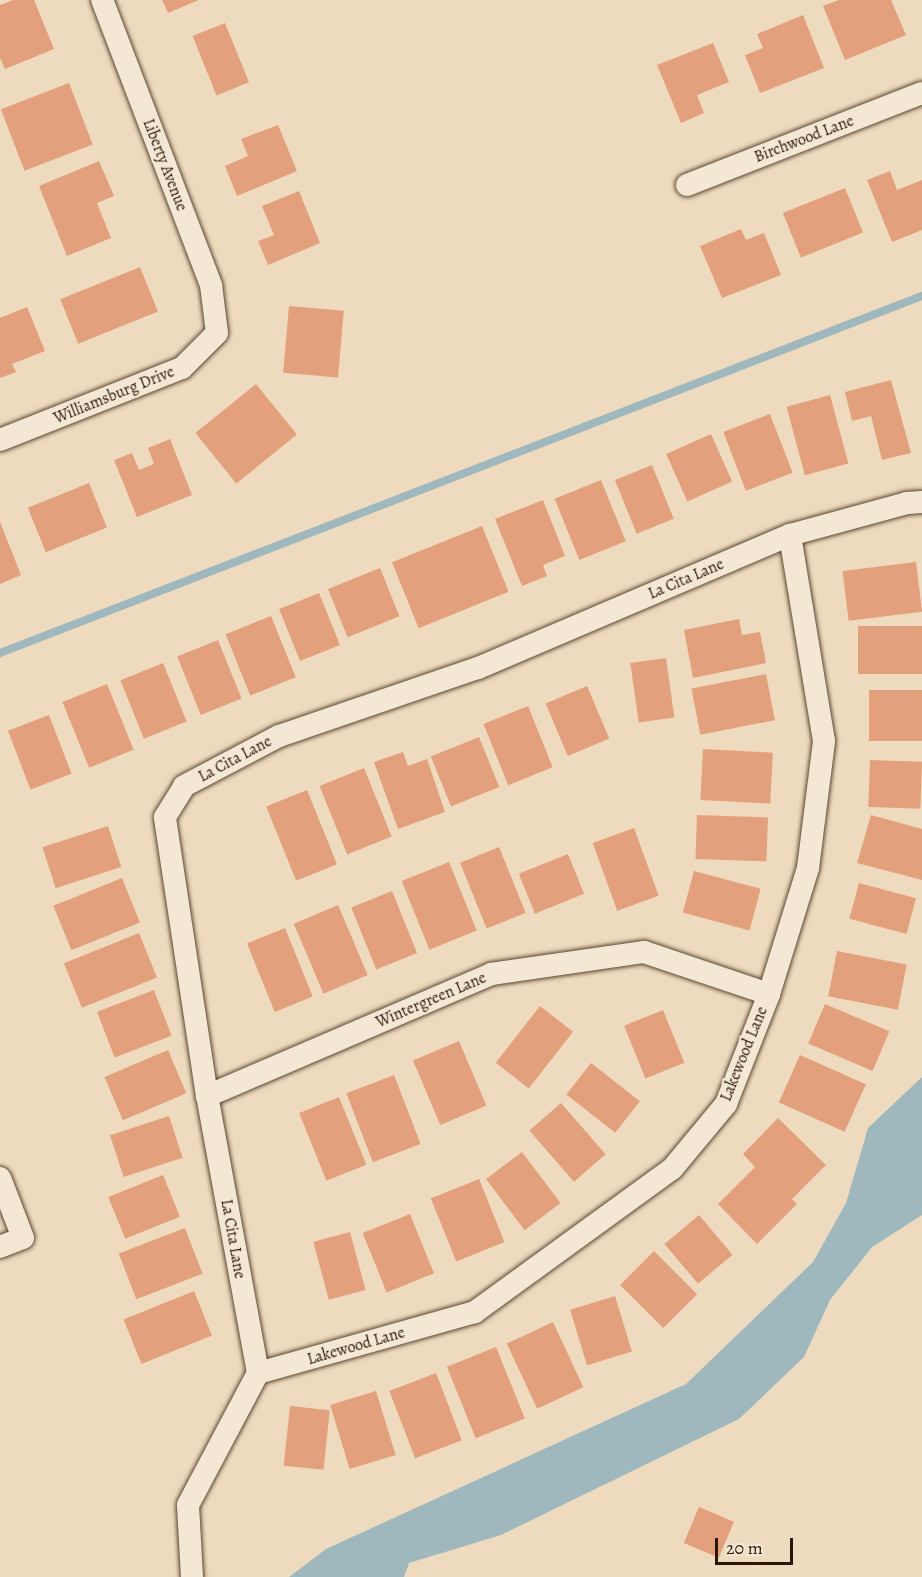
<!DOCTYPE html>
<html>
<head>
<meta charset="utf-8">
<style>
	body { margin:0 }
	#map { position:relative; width:922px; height:1577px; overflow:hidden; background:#eedbbf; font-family:Alegreya,serif }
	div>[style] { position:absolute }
	.water>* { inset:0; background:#9fb8bd }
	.stream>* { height:8px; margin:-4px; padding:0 4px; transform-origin:4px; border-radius:4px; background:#9fb8bd }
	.building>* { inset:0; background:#e3a07c; transform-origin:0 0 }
	.roads { filter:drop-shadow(0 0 2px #5c4732) drop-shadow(0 0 2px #5c4732) }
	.minor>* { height:22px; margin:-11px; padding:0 11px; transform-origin:11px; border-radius:11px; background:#f4e8d5 }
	span { translate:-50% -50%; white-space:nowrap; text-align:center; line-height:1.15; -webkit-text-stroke:4.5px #f4e8d5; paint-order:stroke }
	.street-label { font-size:16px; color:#2b1603 }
	.scale { position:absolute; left:715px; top:1538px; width:78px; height:27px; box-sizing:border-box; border:3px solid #2b1603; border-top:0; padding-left:8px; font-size:18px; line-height:21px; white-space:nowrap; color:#2b1603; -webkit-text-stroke:4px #f4e8d5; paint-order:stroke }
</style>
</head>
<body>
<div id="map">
	<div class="water">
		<div style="clip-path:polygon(922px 1077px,922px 1215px,872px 1247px,830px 1300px,804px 1357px,739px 1419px,501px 1535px,409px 1563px,404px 1577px,289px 1577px,326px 1549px,686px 1384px,813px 1262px,846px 1203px,868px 1128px)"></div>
	</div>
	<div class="stream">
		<div style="left:0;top:653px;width:989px;rotate:-21.17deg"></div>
	</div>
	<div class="building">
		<div style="clip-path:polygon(13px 0,34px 0,54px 49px,5px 69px,0 58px,0 5px)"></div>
		<div style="clip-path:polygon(162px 0,199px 0,168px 13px)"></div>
		<div style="clip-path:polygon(839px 0,891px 0,906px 35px,845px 60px,823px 6px)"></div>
		<div style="clip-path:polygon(803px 15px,824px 68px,760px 93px,745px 55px,763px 48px,757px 34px)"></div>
		<div style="left:225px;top:23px;width:64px;height:35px;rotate:68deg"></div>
		<div style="clip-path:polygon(713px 43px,729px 82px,697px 95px,704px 113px,681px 123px,657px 65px)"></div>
		<div style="left:69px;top:83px;width:66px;height:73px;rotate:69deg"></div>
		<div style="clip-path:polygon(278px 125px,297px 171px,237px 196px,225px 166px,248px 156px,241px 139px)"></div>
		<div style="clip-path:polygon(99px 161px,114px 196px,97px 203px,111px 238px,67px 256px,39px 186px)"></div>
		<div style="clip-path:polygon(890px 171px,897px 190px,922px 180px,922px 230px,892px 242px,867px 180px)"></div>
		<div style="left:845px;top:188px;width:48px;height:67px;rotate:68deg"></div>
		<div style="clip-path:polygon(299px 191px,320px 243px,268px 265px,258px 241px,274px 235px,262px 206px)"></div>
		<div style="clip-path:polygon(741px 229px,746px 240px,764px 233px,781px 275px,722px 298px,700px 246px)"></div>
		<div style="left:140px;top:267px;width:48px;height:86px;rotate:68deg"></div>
		<div style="left:289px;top:306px;width:55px;height:67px;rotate:5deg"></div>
		<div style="clip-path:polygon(27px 307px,45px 351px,12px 364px,16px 372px,0 378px,0 318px)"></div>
		<div style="clip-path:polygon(891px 380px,911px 453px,882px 460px,871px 416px,852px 421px,845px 392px)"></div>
		<div style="left:256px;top:384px;width:65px;height:78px;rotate:51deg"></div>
		<div style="left:830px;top:395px;width:71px;height:45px;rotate:75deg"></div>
		<div style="left:770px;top:414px;width:63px;height:50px;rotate:69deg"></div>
		<div style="left:711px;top:434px;width:52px;height:49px;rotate:66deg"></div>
		<div style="clip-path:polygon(170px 439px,192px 495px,137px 517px,114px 460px,132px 453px,139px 470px,154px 464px,148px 448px)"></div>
		<div style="left:652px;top:465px;width:58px;height:40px;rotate:68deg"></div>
		<div style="left:601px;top:480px;width:66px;height:50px;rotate:68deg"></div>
		<div style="left:89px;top:483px;width:48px;height:66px;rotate:68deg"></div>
		<div style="clip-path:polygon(543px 500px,565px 556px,543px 565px,547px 576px,522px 586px,495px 519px)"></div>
		<div style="clip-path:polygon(0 522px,21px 575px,0 584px)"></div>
		<div style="left:482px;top:526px;width:71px;height:97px;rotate:68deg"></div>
		<div style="left:916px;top:562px;width:50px;height:74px;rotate:83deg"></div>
		<div style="left:380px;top:568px;width:52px;height:56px;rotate:68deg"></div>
		<div style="left:319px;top:593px;width:56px;height:43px;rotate:68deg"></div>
		<div style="left:271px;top:616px;width:66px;height:49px;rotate:68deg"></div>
		<div style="clip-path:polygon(739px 619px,742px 635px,760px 632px,766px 663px,693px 678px,684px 630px)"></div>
		<div style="left:922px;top:626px;width:48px;height:64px;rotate:90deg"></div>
		<div style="left:218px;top:640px;width:63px;height:44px;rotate:68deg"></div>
		<div style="left:666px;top:658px;width:60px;height:36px;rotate:82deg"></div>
		<div style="left:163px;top:663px;width:63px;height:46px;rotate:68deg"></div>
		<div style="left:766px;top:674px;width:47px;height:76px;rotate:79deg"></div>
		<div style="left:107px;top:684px;width:71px;height:48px;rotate:68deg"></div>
		<div style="left:587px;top:686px;width:57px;height:45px;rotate:67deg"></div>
		<div style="left:922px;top:690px;width:51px;height:53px;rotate:90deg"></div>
		<div style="left:528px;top:706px;width:66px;height:48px;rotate:68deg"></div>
		<div style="left:49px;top:715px;width:63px;height:44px;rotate:69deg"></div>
		<div style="left:479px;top:737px;width:54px;height:52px;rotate:68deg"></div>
		<div style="left:703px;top:749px;width:70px;height:51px;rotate:3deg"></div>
		<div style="clip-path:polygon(403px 752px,408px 766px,427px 759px,445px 812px,398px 829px,374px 762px)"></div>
		<div style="left:870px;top:760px;width:52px;height:47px;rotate:2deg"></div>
		<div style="left:364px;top:768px;width:74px;height:48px;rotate:68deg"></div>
		<div style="left:307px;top:790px;width:80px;height:44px;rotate:68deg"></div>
		<div style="left:697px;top:815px;width:71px;height:44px;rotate:2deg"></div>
		<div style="clip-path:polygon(871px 815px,922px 829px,922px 880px,857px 863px)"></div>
		<div style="left:108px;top:826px;width:43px;height:69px;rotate:72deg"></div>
		<div style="left:634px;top:828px;width:72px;height:44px;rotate:70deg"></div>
		<div style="left:499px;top:847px;width:71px;height:42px;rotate:68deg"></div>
		<div style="left:568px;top:854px;width:43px;height:53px;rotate:68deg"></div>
		<div style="left:449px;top:862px;width:74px;height:51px;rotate:68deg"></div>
		<div style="left:694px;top:871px;width:69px;height:43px;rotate:15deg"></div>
		<div style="left:122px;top:878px;width:48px;height:74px;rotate:68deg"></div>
		<div style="left:859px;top:883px;width:59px;height:37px;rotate:15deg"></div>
		<div style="left:392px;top:891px;width:67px;height:44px;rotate:68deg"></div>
		<div style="left:338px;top:905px;width:76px;height:48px;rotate:67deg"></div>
		<div style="left:285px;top:928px;width:74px;height:41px;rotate:68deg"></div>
		<div style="left:139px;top:933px;width:48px;height:81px;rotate:68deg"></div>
		<div style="left:837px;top:951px;width:71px;height:46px;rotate:11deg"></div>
		<div style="left:154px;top:990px;width:49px;height:61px;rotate:69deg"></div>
		<div style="left:825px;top:1004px;width:70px;height:43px;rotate:23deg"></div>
		<div style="left:540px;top:1006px;width:42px;height:72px;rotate:38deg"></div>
		<div style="left:663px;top:1010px;width:57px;height:42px;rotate:68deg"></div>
		<div style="left:459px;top:1041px;width:70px;height:50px;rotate:67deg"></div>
		<div style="left:168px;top:1050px;width:47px;height:69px;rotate:67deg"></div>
		<div style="left:800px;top:1055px;width:72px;height:52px;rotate:24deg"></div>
		<div style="left:591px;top:1063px;width:62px;height:40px;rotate:38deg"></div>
		<div style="left:394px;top:1075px;width:74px;height:51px;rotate:69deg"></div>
		<div style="left:339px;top:1097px;width:73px;height:43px;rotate:68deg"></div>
		<div style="left:561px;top:1103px;width:68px;height:42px;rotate:49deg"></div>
		<div style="left:169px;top:1116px;width:44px;height:62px;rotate:72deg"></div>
		<div style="clip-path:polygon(778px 1118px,826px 1165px,792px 1199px,797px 1204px,757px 1244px,718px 1204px,755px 1167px,743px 1154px)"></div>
		<div style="left:522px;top:1152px;width:64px;height:45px;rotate:53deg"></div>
		<div style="left:163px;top:1175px;width:45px;height:59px;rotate:68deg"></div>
		<div style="left:479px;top:1179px;width:68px;height:52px;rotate:68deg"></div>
		<div style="left:410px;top:1214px;width:64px;height:51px;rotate:68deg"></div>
		<div style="left:699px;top:1215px;width:52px;height:45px;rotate:50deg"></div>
		<div style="left:185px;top:1228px;width:49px;height:71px;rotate:69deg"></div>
		<div style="left:350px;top:1232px;width:60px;height:38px;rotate:75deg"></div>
		<div style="left:654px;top:1251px;width:61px;height:48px;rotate:45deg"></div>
		<div style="left:194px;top:1291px;width:48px;height:76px;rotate:68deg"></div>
		<div style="left:615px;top:1296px;width:58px;height:47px;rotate:73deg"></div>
		<div style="left:553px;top:1322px;width:72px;height:51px;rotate:65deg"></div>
		<div style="left:496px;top:1347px;width:77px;height:53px;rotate:68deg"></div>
		<div style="left:436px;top:1373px;width:72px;height:50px;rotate:69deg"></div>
		<div style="left:376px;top:1391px;width:67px;height:48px;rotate:73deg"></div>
		<div style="left:290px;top:1406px;width:40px;height:60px;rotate:6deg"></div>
		<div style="left:699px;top:1507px;width:38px;height:39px;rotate:23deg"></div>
	</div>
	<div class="roads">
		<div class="minor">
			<div style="left:687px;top:185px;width:252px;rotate:-21.4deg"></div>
			<div style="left:0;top:440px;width:196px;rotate:-21.6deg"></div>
			<div style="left:182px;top:368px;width:49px;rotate:-45deg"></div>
			<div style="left:217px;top:333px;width:48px;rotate:-97.1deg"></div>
			<div style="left:211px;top:285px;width:305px;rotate:-110.9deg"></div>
			<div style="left:207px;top:1096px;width:309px;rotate:-23.2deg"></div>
			<div style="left:491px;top:974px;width:155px;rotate:-8.2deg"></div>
			<div style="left:644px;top:952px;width:132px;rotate:18.6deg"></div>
			<div style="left:0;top:1178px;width:64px;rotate:69deg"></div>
			<div style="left:23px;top:1238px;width:25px;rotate:159deg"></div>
			<div style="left:258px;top:1373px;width:225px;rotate:-15.7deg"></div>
			<div style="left:475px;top:1312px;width:243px;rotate:-36deg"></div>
			<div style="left:672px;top:1169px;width:85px;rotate:-50.3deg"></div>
			<div style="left:726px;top:1104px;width:118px;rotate:-68.6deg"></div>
			<div style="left:769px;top:994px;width:132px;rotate:-72.8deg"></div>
			<div style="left:808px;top:868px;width:128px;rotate:-82.8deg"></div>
			<div style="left:824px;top:741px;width:209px;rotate:-99.4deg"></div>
			<div style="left:192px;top:1577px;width:72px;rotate:-93.2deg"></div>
			<div style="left:188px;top:1505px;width:149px;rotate:-62.1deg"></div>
			<div style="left:258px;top:1373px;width:282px;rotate:-100.4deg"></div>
			<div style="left:207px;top:1096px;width:282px;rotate:-98.6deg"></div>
			<div style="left:165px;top:817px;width:36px;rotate:-58deg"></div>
			<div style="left:184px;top:786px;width:107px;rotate:-27.8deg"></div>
			<div style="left:279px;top:736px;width:210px;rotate:-18.9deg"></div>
			<div style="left:478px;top:668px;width:339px;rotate:-23.1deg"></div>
			<div style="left:790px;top:535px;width:121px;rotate:-15.3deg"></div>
			<div style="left:907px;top:503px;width:15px;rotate:-4deg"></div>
		</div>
	</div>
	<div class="street-label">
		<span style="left:804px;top:139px;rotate:-21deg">Birchwood Lane</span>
		<span style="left:165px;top:165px;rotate:69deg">Liberty Avenue</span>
		<span style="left:114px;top:395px;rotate:-22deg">Williamsburg Drive</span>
		<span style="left:686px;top:579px;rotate:-23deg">La Cita Lane</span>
		<span style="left:235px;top:759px;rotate:-28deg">La Cita Lane</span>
		<span style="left:431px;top:1000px;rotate:-23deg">Wintergreen Lane</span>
		<span style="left:744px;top:1054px;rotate:-68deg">Lakewood Lane</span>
		<span style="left:233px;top:1239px;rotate:80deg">La Cita Lane</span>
		<span style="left:356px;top:1346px;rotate:-16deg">Lakewood Lane</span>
	</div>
	<div class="scale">20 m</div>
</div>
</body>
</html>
